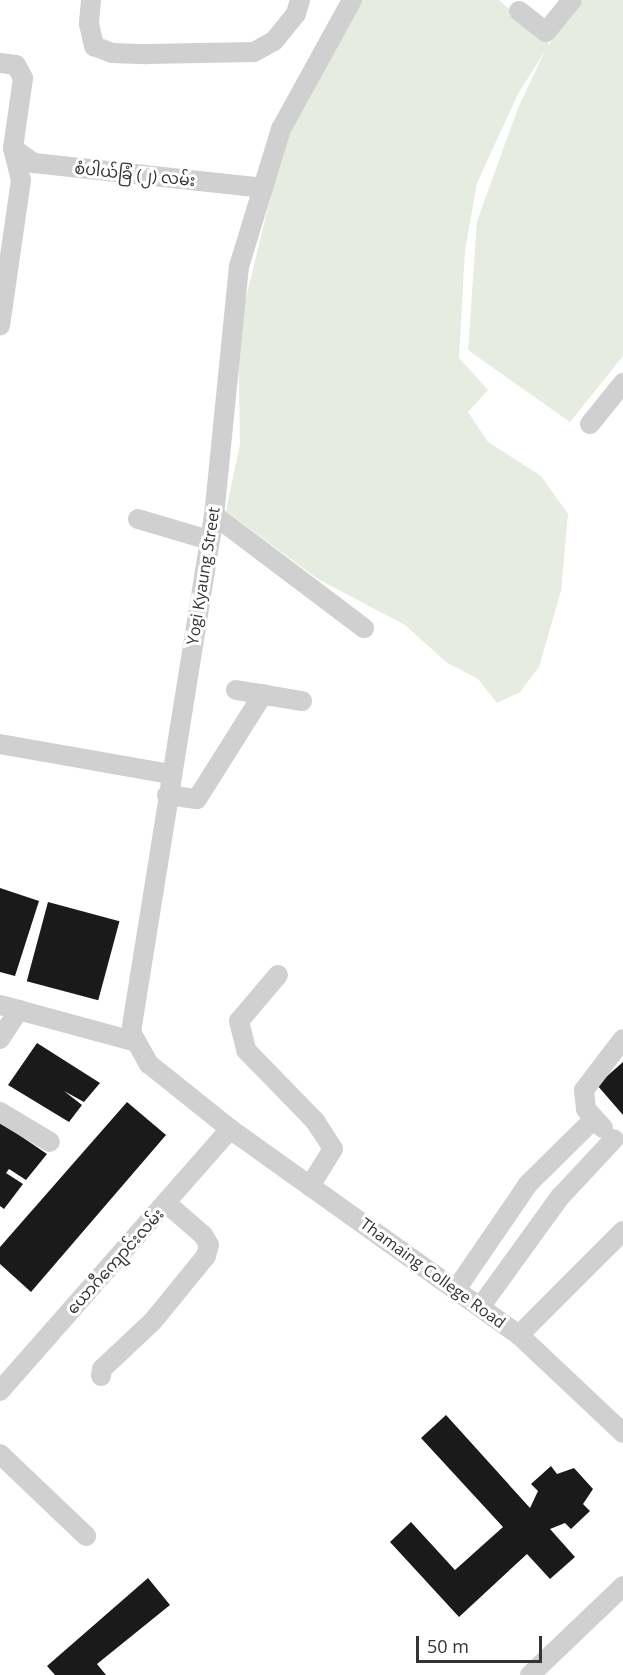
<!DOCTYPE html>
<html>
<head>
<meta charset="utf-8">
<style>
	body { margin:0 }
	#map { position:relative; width:623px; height:1675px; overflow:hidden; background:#fff; font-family:"Open Sans","Noto Sans Myanmar",sans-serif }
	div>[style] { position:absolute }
	.green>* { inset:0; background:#e6ecdf }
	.building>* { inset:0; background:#1a1a1a; transform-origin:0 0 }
	.minor>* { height:20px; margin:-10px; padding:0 10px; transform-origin:10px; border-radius:10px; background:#d0d0d0 }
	span { translate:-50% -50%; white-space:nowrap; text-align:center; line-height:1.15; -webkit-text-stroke:6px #fff; paint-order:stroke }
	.street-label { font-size:16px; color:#333 }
	.scale { position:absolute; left:416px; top:1636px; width:126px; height:27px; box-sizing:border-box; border:3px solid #333; border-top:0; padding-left:8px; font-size:18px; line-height:21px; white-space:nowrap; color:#333; -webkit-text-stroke:4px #fff; paint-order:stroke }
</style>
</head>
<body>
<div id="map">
	<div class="green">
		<div style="clip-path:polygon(360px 0,499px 0,549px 44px,583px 0,623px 0,623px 356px,570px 422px,468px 350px,477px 221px,518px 108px,545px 51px,518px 94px,477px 183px,465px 250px,459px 358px,488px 390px,468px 412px,488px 442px,541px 476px,568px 514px,561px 591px,539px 667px,520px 692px,497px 703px,478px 679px,446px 662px,405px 625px,318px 579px,226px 511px,240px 444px,238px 331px,286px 133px)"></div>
	</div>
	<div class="building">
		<div style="clip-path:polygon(0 888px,39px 901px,15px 976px,0 972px)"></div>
		<div style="left:48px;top:902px;width:74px;height:82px;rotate:15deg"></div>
		<div style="clip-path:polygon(37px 1043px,100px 1083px,84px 1102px,64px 1091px,82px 1105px,69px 1122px,8px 1085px)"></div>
		<div style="clip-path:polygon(623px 1062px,623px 1115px,597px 1085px)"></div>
		<div style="clip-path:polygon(127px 1102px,166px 1135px,31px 1292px,0 1264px,0 1247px)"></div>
		<div style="clip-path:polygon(0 1122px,47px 1154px,26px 1180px,9px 1169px,6px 1173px,23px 1184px,4px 1209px,0 1206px)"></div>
		<div style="clip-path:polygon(446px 1415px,530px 1508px,538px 1491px,531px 1484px,551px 1466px,557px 1474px,574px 1468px,593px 1489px,583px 1504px,590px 1511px,571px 1529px,565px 1523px,550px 1529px,575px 1557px,550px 1579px,527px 1554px,459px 1617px,390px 1542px,411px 1522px,455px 1570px,503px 1527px,421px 1438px)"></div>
		<div style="clip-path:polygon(148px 1578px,170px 1605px,97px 1664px,106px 1675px,55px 1675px,47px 1666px)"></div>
	</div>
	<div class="minor">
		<div style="left:91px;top:0;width:24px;rotate:95deg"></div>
		<div style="left:89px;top:24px;width:23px;rotate:77deg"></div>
		<div style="left:94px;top:46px;width:19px;rotate:21deg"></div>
		<div style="left:112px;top:53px;width:35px;rotate:2deg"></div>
		<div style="left:147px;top:54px;width:107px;rotate:-1.1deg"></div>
		<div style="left:254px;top:52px;width:23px;rotate:-29deg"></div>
		<div style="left:274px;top:41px;width:35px;rotate:-51deg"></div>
		<div style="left:296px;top:14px;width:15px;rotate:-74deg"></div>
		<div style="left:352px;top:0;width:147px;rotate:118.8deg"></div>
		<div style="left:281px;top:129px;width:143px;rotate:107deg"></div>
		<div style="left:239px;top:266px;width:250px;rotate:95.7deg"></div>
		<div style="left:214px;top:515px;width:524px;rotate:99.12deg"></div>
		<div style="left:131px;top:1032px;width:37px;rotate:61deg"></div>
		<div style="left:149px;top:1064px;width:104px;rotate:38.7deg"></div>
		<div style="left:230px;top:1129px;width:355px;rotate:35.5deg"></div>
		<div style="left:519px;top:1335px;width:143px;rotate:43.3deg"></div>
		<div style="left:519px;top:11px;width:34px;rotate:38deg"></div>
		<div style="left:546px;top:32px;width:41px;rotate:-50.9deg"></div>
		<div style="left:0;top:63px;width:16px;rotate:7deg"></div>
		<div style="left:16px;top:65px;width:15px;rotate:62deg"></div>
		<div style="left:23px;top:78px;width:71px;rotate:98.1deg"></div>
		<div style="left:13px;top:148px;width:33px;rotate:76deg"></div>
		<div style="left:21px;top:180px;width:147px;rotate:98.2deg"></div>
		<div style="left:13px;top:148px;width:26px;rotate:36deg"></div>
		<div style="left:34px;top:163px;width:230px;rotate:6.2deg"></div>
		<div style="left:590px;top:424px;width:53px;rotate:-51.2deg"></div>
		<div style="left:214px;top:515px;width:188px;rotate:37deg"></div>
		<div style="left:138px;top:519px;width:74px;rotate:16.5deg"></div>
		<div style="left:236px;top:690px;width:67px;rotate:9.5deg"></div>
		<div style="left:0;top:744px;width:173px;rotate:10deg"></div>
		<div style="left:167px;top:795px;width:30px;rotate:8deg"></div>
		<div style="left:197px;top:799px;width:124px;rotate:-57.8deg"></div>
		<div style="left:278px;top:975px;width:60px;rotate:130.3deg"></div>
		<div style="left:239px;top:1021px;width:30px;rotate:76deg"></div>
		<div style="left:246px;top:1050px;width:99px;rotate:45.8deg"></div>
		<div style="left:315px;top:1121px;width:33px;rotate:57deg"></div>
		<div style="left:333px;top:1149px;width:44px;rotate:121.9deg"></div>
		<div style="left:0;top:1005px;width:141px;rotate:15.2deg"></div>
		<div style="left:0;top:1039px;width:35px;rotate:-57deg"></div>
		<div style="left:0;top:1112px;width:58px;rotate:31deg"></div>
		<div style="left:603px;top:1128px;width:25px;rotate:-132deg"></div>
		<div style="left:586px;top:1109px;width:19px;rotate:-96deg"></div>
		<div style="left:584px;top:1090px;width:64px;rotate:-52.6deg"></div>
		<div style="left:457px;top:1288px;width:127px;rotate:-55.6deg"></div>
		<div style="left:529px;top:1183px;width:91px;rotate:-44.6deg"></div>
		<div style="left:481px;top:1306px;width:135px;rotate:-54.1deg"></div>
		<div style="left:560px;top:1197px;width:79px;rotate:-47deg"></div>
		<div style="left:519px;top:1335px;width:147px;rotate:-45deg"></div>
		<div style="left:101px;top:1376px;width:7px;rotate:-82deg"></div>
		<div style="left:102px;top:1369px;width:70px;rotate:-43.3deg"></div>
		<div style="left:153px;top:1321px;width:84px;rotate:-50.8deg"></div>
		<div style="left:206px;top:1256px;width:11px;rotate:-75deg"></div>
		<div style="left:209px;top:1245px;width:12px;rotate:-121deg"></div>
		<div style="left:203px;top:1235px;width:49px;rotate:-139.1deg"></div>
		<div style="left:0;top:1391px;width:349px;rotate:-48.7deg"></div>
		<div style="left:0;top:1454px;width:119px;rotate:43.6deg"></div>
		<div style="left:530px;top:1675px;width:129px;rotate:-43.7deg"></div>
	</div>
	<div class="street-label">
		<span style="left:135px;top:174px;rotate:6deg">စံပါယ်ခြံ (၂) လမ်း</span>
		<span style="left:203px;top:576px;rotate:-81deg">Yogi Kyaung Street</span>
		<span style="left:115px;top:1261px;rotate:-48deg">ယောဂီကျောင်းလမ်း</span>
		<span style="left:433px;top:1273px;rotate:36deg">Thamaing College Road</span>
	</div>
	<div class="scale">50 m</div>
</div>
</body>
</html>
